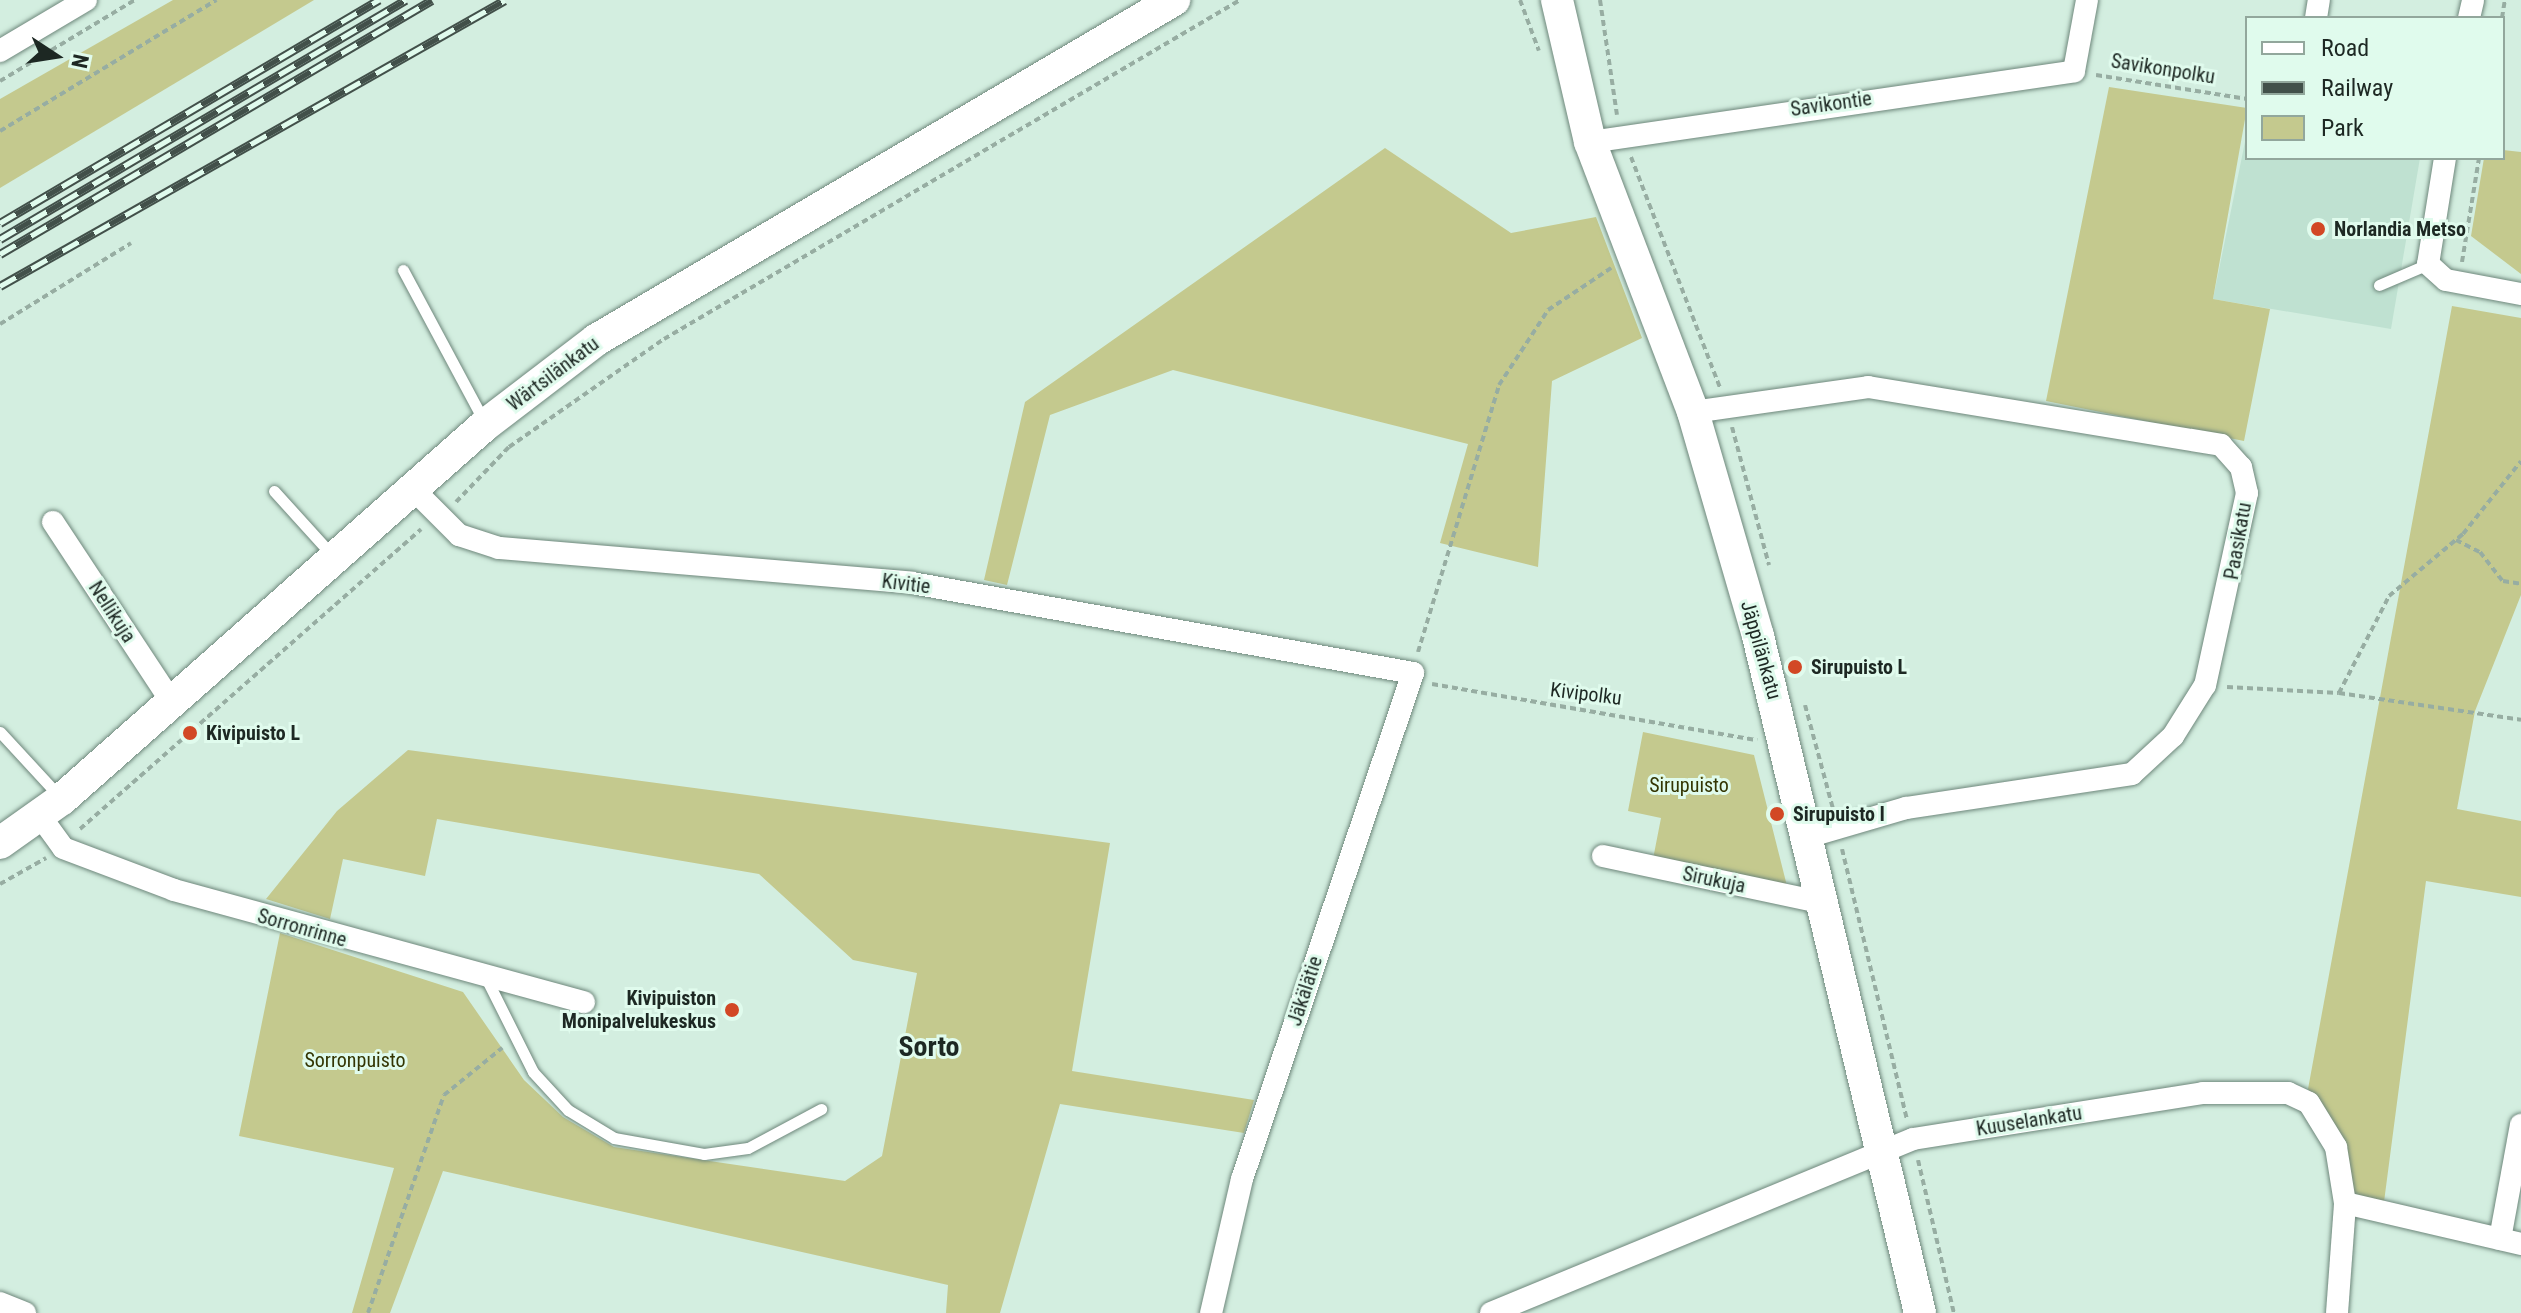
<!DOCTYPE html>
<html>
<head>
<meta charset="utf-8">
<style>
	body { margin:0 }
	#map { position:relative; width:2521px; height:1313px; overflow:hidden; background:#d3eee0; font-family:"Roboto Condensed",sans-serif }
	div>[style] { position:absolute }
	.built>* { inset:0; background:#bfe1d1 }
	.green>* { inset:0; background:#c4c98e }
	.path>* { height:4px; margin-top:-2px; transform-origin:0; background:repeating-linear-gradient(90deg,#97ada2 0 6px,transparent 0 10px) }
	.roads { filter:drop-shadow(0 0 2px #6e877b) drop-shadow(0 0 2px #6e877b) }
	.lane>* { height:11px; margin:-5.5px; padding:0 5.5px; transform-origin:5.5px; border-radius:5.5px; background:#fff }
	.street>* { height:22px; margin:-11px; padding:0 11px; transform-origin:11px; border-radius:11px; background:#fff }
	.secondary>* { height:32px; margin:-16px; padding:0 16px; transform-origin:16px; border-radius:16px; background:#fff }
	.rail>* { height:9px; margin-top:-4.5px; transform-origin:0; background:repeating-linear-gradient(90deg,#e0fbed 0 18px,#42504a 0 36px); box-sizing:border-box; border-block:2px solid #42504a }
	.dots>* { width:22px; height:22px; translate:-50% -50%; box-sizing:border-box; border:4px solid #e0fbed; border-radius:50% }
	span { translate:-50% -50%; white-space:nowrap; text-align:center; line-height:1.15; -webkit-text-stroke:6px #e0fbed; paint-order:stroke }
	.street-label { font-size:20px; color:#1d2823 }
	.poi-label { font-size:20px; color:#1d2823; font-weight:700 }
	.left { translate:0 -50%; text-align:left }
	.right { translate:-100% -50%; text-align:right }
	.park-label { font-size:20px; color:#333502 }
	.district-label { font-size:28px; color:#1d2823; font-weight:700 }
	.legend { position:absolute; left:2245px; top:16px; width:260px; height:144px; box-sizing:border-box; background:#e0fbed; border:2px solid #92a79c; margin:0; padding:10px 14px; list-style:none; font-size:24px; color:#1d2823 }
	.legend li { display:flex; align-items:center; gap:16px; height:40px }
	.legend b { width:40px; border:2px solid #92a79c }
	.north { position:absolute; left:16px; top:16px; width:80px; height:80px; -webkit-text-stroke:6px #e0fbed; paint-order:stroke; rotate:102deg; font-size:22px; font-weight:700; line-height:32px; text-align:center; color:#1d2823 }
	.north::after { content:''; display:block; margin:auto; width:28px; height:36px; background:#1d2823; clip-path:polygon(50% 0,100% 100%,50% 72%,0 100%) }
</style>
</head>
<body>
<div id="map">
	<div class="built">
		<div style="clip-path:polygon(2247px 132px,2247px 158px,2420px 158px,2391px 329px,2213px 299px)"></div>
	</div>
	<div class="green">
		<div style="clip-path:polygon(173px 0,314px 0,0 188px,0 99px)"></div>
		<div style="clip-path:polygon(2109px 87px,2247px 108px,2213px 299px,2270px 309px,2244px 441px,2046px 401px)"></div>
		<div style="clip-path:polygon(1385px 148px,1511px 233px,1596px 217px,1642px 338px,1552px 381px,1538px 567px,1440px 543px,1468px 444px,1173px 370px,1050px 415px,1007px 585px,984px 580px,1025px 402px)"></div>
		<div style="clip-path:polygon(2503px 150px,2521px 152px,2521px 274px,2471px 236px,2484px 158px,2503px 158px)"></div>
		<div style="clip-path:polygon(2452px 306px,2521px 318px,2521px 595px,2475px 711px,2457px 809px,2521px 821px,2521px 897px,2426px 881px,2384px 1202px,2350px 1197px,2343px 1145px,2308px 1089px)"></div>
		<div style="clip-path:polygon(1643px 732px,1754px 755px,1787px 886px,1653px 859px,1661px 818px,1628px 811px)"></div>
		<div style="clip-path:polygon(408px 750px,1110px 843px,1072px 1071px,1254px 1100px,1244px 1133px,1060px 1104px,1000px 1313px,946px 1313px,948px 1285px,443px 1171px,390px 1313px,352px 1313px,394px 1168px,239px 1136px,280px 933px,463px 992px,524px 1080px,563px 1117px,614px 1147px,845px 1181px,882px 1156px,917px 973px,853px 960px,759px 874px,437px 819px,425px 876px,343px 859px,330px 919px,266px 899px,337px 811px)"></div>
	</div>
	<div class="path">
		<div style="left:1520px;top:0;width:54px;rotate:69.6deg"></div>
		<div style="left:1600px;top:0;width:116px;rotate:81.6deg"></div>
		<div style="left:2502px;top:18px;width:18px;rotate:-81deg"></div>
		<div style="left:2096px;top:75px;width:153px;rotate:9deg"></div>
		<div style="left:0;top:81px;width:157px;rotate:-31deg"></div>
		<div style="left:0;top:131px;width:253px;rotate:-31.2deg"></div>
		<div style="left:1631px;top:157px;width:248px;rotate:68.9deg"></div>
		<div style="left:2462px;top:262px;width:105px;rotate:-80.7deg"></div>
		<div style="left:0;top:324px;width:154px;rotate:-31.7deg"></div>
		<div style="left:1732px;top:427px;width:143px;rotate:75deg"></div>
		<div style="left:456px;top:502px;width:76px;rotate:-46.1deg"></div>
		<div style="left:509px;top:447px;width:189px;rotate:-34.9deg"></div>
		<div style="left:664px;top:339px;width:668px;rotate:-30.48deg"></div>
		<div style="left:2456px;top:540px;width:27px;rotate:27deg"></div>
		<div style="left:2480px;top:552px;width:37px;rotate:52deg"></div>
		<div style="left:2503px;top:581px;width:18px;rotate:9deg"></div>
		<div style="left:1418px;top:652px;width:279px;rotate:-73.1deg"></div>
		<div style="left:1499px;top:385px;width:90px;rotate:-56.8deg"></div>
		<div style="left:1548px;top:310px;width:76px;rotate:-33.7deg"></div>
		<div style="left:1432px;top:684px;width:330px;rotate:9.8deg"></div>
		<div style="left:2227px;top:687px;width:112px;rotate:3.1deg"></div>
		<div style="left:2339px;top:693px;width:109px;rotate:-62.7deg"></div>
		<div style="left:2389px;top:596px;width:97px;rotate:-40deg"></div>
		<div style="left:2463px;top:534px;width:93px;rotate:-51.5deg"></div>
		<div style="left:2339px;top:693px;width:184px;rotate:8.4deg"></div>
		<div style="left:1805px;top:705px;width:108px;rotate:74.9deg"></div>
		<div style="left:80px;top:829px;width:454px;rotate:-41.3deg"></div>
		<div style="left:1842px;top:849px;width:279px;rotate:76.5deg"></div>
		<div style="left:0;top:884px;width:53px;rotate:-29.5deg"></div>
		<div style="left:1918px;top:1160px;width:157px;rotate:76.8deg"></div>
		<div style="left:368px;top:1313px;width:231px;rotate:-70.8deg"></div>
		<div style="left:444px;top:1095px;width:75px;rotate:-39deg"></div>
	</div>
	<div class="roads">
		<div class="lane">
			<div style="left:403px;top:270px;width:171px;rotate:61.8deg"></div>
			<div style="left:2379px;top:285px;width:53px;rotate:-23.2deg"></div>
			<div style="left:274px;top:491px;width:88px;rotate:47.8deg"></div>
			<div style="left:0;top:732px;width:87px;rotate:47.3deg"></div>
			<div style="left:486px;top:978px;width:105px;rotate:63.4deg"></div>
			<div style="left:533px;top:1072px;width:52px;rotate:47.4deg"></div>
			<div style="left:568px;top:1110px;width:54px;rotate:31.3deg"></div>
			<div style="left:614px;top:1138px;width:91px;rotate:10.1deg"></div>
			<div style="left:704px;top:1154px;width:44px;rotate:-7.8deg"></div>
			<div style="left:748px;top:1148px;width:83px;rotate:-28.1deg"></div>
		</div>
		<div class="street">
			<div style="left:2316px;top:18px;width:18px;rotate:-81deg"></div>
			<div style="left:2469px;top:18px;width:18px;rotate:-77deg"></div>
			<div style="left:0;top:51px;width:100px;rotate:-30.7deg"></div>
			<div style="left:1590px;top:142px;width:489px;rotate:-8.3deg"></div>
			<div style="left:2074px;top:71px;width:72px;rotate:-79.6deg"></div>
			<div style="left:2445px;top:158px;width:107px;rotate:99.1deg"></div>
			<div style="left:2428px;top:264px;width:24px;rotate:42deg"></div>
			<div style="left:2446px;top:280px;width:76px;rotate:10.6deg"></div>
			<div style="left:1693px;top:412px;width:177px;rotate:-8.1deg"></div>
			<div style="left:1868px;top:387px;width:358px;rotate:9.3deg"></div>
			<div style="left:2221px;top:445px;width:30px;rotate:48deg"></div>
			<div style="left:2241px;top:467px;width:27px;rotate:77deg"></div>
			<div style="left:2247px;top:493px;width:197px;rotate:102.3deg"></div>
			<div style="left:2205px;top:685px;width:60px;rotate:122.1deg"></div>
			<div style="left:2173px;top:736px;width:56px;rotate:137.2deg"></div>
			<div style="left:2132px;top:774px;width:229px;rotate:171.4deg"></div>
			<div style="left:1906px;top:808px;width:99px;rotate:163.6deg"></div>
			<div style="left:414px;top:490px;width:64px;rotate:45deg"></div>
			<div style="left:459px;top:535px;width:42px;rotate:18deg"></div>
			<div style="left:499px;top:548px;width:414px;rotate:4.8deg"></div>
			<div style="left:912px;top:583px;width:509px;rotate:10.18deg"></div>
			<div style="left:1413px;top:673px;width:534px;rotate:108.67deg"></div>
			<div style="left:1242px;top:1179px;width:138px;rotate:103deg"></div>
			<div style="left:53px;top:522px;width:214px;rotate:56.6deg"></div>
			<div style="left:40px;top:816px;width:39px;rotate:54deg"></div>
			<div style="left:63px;top:848px;width:119px;rotate:20.7deg"></div>
			<div style="left:174px;top:890px;width:425px;rotate:15.3deg"></div>
			<div style="left:1603px;top:856px;width:227px;rotate:12deg"></div>
			<div style="left:2500px;top:1239px;width:116px;rotate:-79.6deg"></div>
			<div style="left:0;top:1303px;width:27px;rotate:22deg"></div>
			<div style="left:1491px;top:1313px;width:456px;rotate:-22.4deg"></div>
			<div style="left:1913px;top:1139px;width:294px;rotate:-9deg"></div>
			<div style="left:2203px;top:1093px;width:85px"></div>
			<div style="left:2288px;top:1093px;width:23px;rotate:25deg"></div>
			<div style="left:2309px;top:1103px;width:52px;rotate:58.5deg"></div>
			<div style="left:2336px;top:1147px;width:57px;rotate:80.9deg"></div>
			<div style="left:2345px;top:1203px;width:181px;rotate:13.1deg"></div>
			<div style="left:2337px;top:1313px;width:110px;rotate:-85.8deg"></div>
		</div>
		<div class="secondary">
			<div style="left:1557px;top:0;width:146px;rotate:76.9deg"></div>
			<div style="left:1590px;top:142px;width:289px;rotate:69.1deg"></div>
			<div style="left:1693px;top:412px;width:233px;rotate:73.8deg"></div>
			<div style="left:1758px;top:636px;width:696px;rotate:76.54deg"></div>
			<div style="left:0;top:843px;width:76px;rotate:-35.4deg"></div>
			<div style="left:62px;top:799px;width:565px;rotate:-41.48deg"></div>
			<div style="left:485px;top:425px;width:140px;rotate:-37.4deg"></div>
			<div style="left:596px;top:340px;width:671px;rotate:-30.47deg"></div>
		</div>
	</div>
	<div class="rail">
		<div style="left:0;top:223px;width:440px;rotate:-30.5deg"></div>
		<div style="left:0;top:239px;width:471px;rotate:-30.5deg"></div>
		<div style="left:0;top:254px;width:501px;rotate:-30.45deg"></div>
		<div style="left:0;top:286px;width:580px;rotate:-29.52deg"></div>
	</div>
	<div class="dots">
		<div style="left:2318px;top:229px;background:#d24825"></div>
		<div style="left:1795px;top:667px;background:#d24825"></div>
		<div style="left:190px;top:733px;background:#d24825"></div>
		<div style="left:1777px;top:814px;background:#d24825"></div>
		<div style="left:732px;top:1010px;background:#d24825"></div>
	</div>
	<div class="street-label">
		<span style="left:2163px;top:69px;rotate:9deg">Savikonpolku</span>
		<span style="left:1831px;top:104px;rotate:-8deg">Savikontie</span>
		<span style="left:553px;top:374px;rotate:-37deg">Wärtsilänkatu</span>
		<span style="left:2238px;top:541px;rotate:-80deg">Paasikatu</span>
		<span style="left:906px;top:584px;rotate:7deg">Kivitie</span>
		<span style="left:112px;top:612px;rotate:57deg">Nellikuja</span>
		<span style="left:1761px;top:650px;rotate:74deg">Jäppilänkatu</span>
		<span style="left:1586px;top:694px;rotate:7deg">Kivipolku</span>
		<span style="left:1714px;top:880px;rotate:12deg">Sirukuja</span>
		<span style="left:302px;top:928px;rotate:16deg">Sorronrinne</span>
		<span style="left:1305px;top:991px;rotate:-72deg">Jäkälätie</span>
		<span style="left:2029px;top:1121px;rotate:-9deg">Kuuselankatu</span>
	</div>
	<div class="poi-label">
		<span class="left" style="left:2334px;top:229px">Norlandia Metso</span>
		<span class="left" style="left:1811px;top:667px">Sirupuisto L</span>
		<span class="left" style="left:206px;top:733px">Kivipuisto L</span>
		<span class="left" style="left:1793px;top:814px">Sirupuisto I</span>
		<span class="right" style="left:716px;top:1010px">Kivipuiston<br>Monipalvelukeskus</span>
	</div>
	<div class="park-label">
		<span style="left:1689px;top:785px">Sirupuisto</span>
		<span style="left:355px;top:1060px">Sorronpuisto</span>
	</div>
	<div class="district-label">
		<span style="left:929px;top:1047px">Sorto</span>
	</div>
	<ul class="legend">
	<li><b style="height:10px;background:#fff"></b>Road</li>
	<li><b style="height:10px;background:#42504a"></b>Railway</li>
	<li><b style="height:22px;background:#c4c98e"></b>Park</li>
	</ul>
	<div class="north">N</div>
</div>
</body>
</html>
